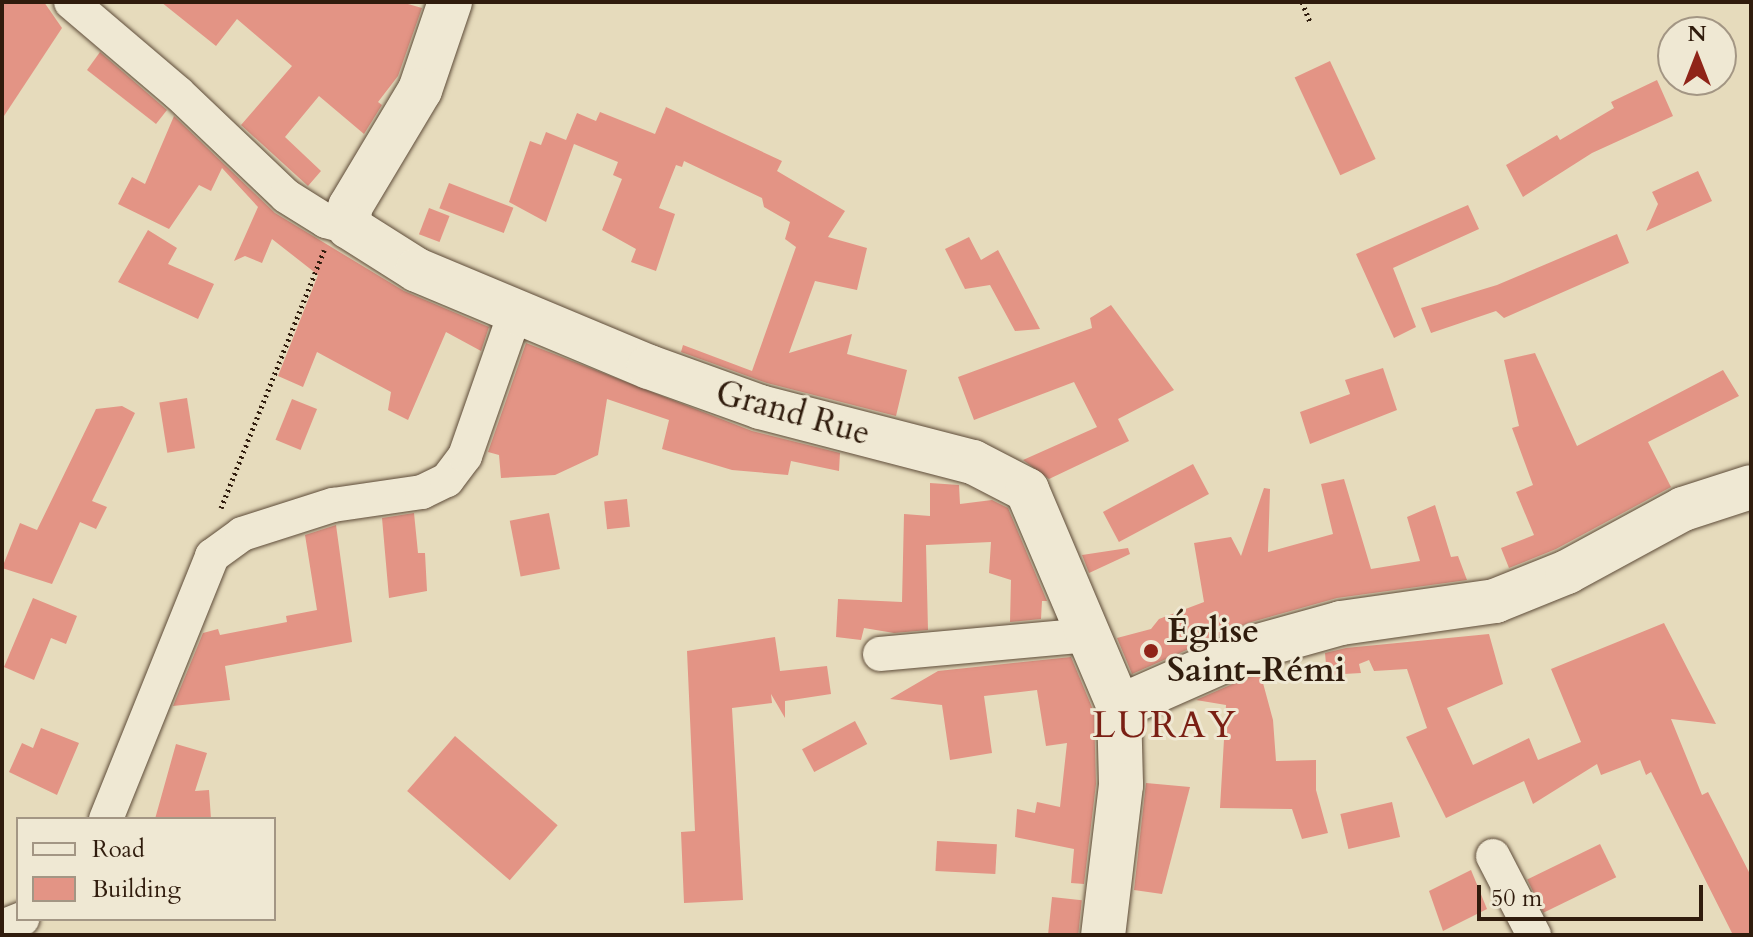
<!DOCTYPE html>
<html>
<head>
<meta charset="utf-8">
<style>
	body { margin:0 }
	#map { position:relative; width:1753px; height:937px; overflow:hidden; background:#e6dbbc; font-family:Cardo,serif }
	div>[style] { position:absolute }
	.building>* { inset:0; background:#e39485; transform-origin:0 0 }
	.path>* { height:5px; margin-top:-2.5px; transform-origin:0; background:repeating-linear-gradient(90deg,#301c0d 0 2px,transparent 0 6px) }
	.roads { filter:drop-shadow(0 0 2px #5e4c39) drop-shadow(0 0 2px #5e4c39) }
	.street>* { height:34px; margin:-17px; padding:0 17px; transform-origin:17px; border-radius:17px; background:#efe8d3 }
	.secondary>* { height:44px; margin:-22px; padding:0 22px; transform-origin:22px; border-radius:22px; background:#efe8d3 }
	.dots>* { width:22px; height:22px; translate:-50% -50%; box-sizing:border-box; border:4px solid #efe8d3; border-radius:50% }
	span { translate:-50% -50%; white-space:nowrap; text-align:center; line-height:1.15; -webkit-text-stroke:6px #efe8d3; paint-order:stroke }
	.street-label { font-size:34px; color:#301c0d }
	.poi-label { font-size:34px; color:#301c0d; font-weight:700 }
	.left { translate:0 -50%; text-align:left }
	.quarter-label { font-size:38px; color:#7a1f14; letter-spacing:2px }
	.frame { position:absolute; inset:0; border:4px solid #301c0d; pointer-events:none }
	.legend { position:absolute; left:16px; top:817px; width:260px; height:104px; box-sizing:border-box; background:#efe8d3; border:2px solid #a39684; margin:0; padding:10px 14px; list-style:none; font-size:24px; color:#301c0d }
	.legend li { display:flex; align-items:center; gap:16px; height:40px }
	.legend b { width:40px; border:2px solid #a39684 }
	.north { position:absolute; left:1657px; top:16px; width:80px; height:80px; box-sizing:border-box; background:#efe8d3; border:2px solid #a39684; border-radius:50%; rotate:0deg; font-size:22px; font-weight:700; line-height:32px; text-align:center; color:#301c0d }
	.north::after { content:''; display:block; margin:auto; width:28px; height:36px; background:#8f2418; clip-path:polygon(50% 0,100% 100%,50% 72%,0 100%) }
	.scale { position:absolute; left:1477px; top:885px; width:226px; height:36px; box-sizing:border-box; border:4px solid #301c0d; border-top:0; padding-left:10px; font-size:24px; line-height:28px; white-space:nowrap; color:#301c0d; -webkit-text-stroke:6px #efe8d3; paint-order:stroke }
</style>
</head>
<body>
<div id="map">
	<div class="building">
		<div style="clip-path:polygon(2px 2px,44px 2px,62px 28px,2px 119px)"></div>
		<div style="clip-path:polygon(161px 2px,401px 2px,422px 8px,398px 76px,378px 102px,382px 105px,364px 134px,319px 96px,285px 137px,321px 171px,308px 186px,241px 125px,292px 66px,237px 19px,216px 46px)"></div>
		<div style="clip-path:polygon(100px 52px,167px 110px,156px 124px,87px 70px)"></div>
		<div style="left:1330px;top:61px;width:108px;height:39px;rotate:65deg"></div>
		<div style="clip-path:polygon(1657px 80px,1673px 116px,1592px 153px,1523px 197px,1506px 165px,1557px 135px,1560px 140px,1614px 108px,1611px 102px)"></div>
		<div style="clip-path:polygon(666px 107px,782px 161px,777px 171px,845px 211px,828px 237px,867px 248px,857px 290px,815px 281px,789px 353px,852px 334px,847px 354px,907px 370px,896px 416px,767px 383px,681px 352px,683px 345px,752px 371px,796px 247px,785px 239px,790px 222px,764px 207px,762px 198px,684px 161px,682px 167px,676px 165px,659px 208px,675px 214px,656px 271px,631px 262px,636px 249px,602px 230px,622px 179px,613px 175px,618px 162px,574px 144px,546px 222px,509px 202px,530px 141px,541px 145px,546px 132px,566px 140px,577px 113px,596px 121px,600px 112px,655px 134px)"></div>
		<div style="clip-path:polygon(174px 116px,275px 213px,404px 291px,489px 327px,481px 351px,446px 332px,408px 420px,388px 410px,391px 392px,317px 352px,303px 387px,278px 376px,318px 275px,272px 239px,262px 263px,245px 256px,234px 261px,258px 207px,222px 168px,211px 191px,199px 185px,169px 229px,118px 204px,132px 177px,145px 184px)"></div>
		<div style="clip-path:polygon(1698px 171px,1712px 201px,1646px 231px,1658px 204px,1652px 192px)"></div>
		<div style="left:449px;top:183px;width:69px;height:27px;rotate:21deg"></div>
		<div style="clip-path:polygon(1468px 205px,1479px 229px,1393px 268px,1416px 327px,1394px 338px,1356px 254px)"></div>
		<div style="left:429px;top:208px;width:22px;height:28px;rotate:21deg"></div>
		<div style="clip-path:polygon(148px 230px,177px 248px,168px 264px,214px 284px,198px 319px,118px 282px)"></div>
		<div style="clip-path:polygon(1617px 234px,1629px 263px,1504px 318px,1496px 311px,1431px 333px,1421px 308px,1497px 285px)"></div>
		<div style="clip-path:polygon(969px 237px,981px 260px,998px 250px,1040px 329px,1015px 331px,990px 285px,965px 289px,945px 249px)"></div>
		<div style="clip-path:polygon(1111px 305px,1174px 390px,1118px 419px,1129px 441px,1049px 479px,1023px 460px,1097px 427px,1074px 382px,974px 420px,958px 377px,1092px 328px,1090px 318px)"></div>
		<div style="clip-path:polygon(526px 343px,752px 431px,840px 453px,839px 471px,791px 461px,788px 475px,732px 470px,662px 449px,669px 420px,607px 399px,598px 455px,555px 475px,501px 478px,499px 455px,488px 452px)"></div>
		<div style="clip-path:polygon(1535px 353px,1577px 446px,1723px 370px,1739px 396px,1648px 442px,1671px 487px,1556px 549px,1509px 568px,1501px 548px,1534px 535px,1516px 492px,1533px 485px,1512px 428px,1519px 426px,1504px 360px)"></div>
		<div style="clip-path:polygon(1383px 368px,1397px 410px,1310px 444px,1300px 412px,1350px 394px,1345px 380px)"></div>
		<div style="left:187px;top:398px;width:51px;height:28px;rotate:81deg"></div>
		<div style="left:292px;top:399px;width:27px;height:44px;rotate:22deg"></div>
		<div style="clip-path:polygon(122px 406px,135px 413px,92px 501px,107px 507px,96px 529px,80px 522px,52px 584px,2px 568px,20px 523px,37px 530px,96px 409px)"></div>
		<div style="left:1193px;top:464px;width:34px;height:102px;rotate:62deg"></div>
		<div style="clip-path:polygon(1344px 479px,1371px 569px,1420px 561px,1407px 517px,1435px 505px,1451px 557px,1458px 556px,1467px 580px,1337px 598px,1248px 623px,1132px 674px,1117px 638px,1151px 629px,1159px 619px,1204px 602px,1194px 543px,1231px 537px,1241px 556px,1264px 488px,1270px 489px,1268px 552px,1333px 534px,1321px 484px)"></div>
		<div style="clip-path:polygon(930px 483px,959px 485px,960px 504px,992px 500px,1008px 508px,1047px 601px,1042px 601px,1041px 619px,1010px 622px,1011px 580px,989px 573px,991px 542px,926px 545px,928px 630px,894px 633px,864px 628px,861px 640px,836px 637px,838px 599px,902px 602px,904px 514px,930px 516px)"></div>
		<div style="left:627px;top:499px;width:28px;height:23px;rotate:84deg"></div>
		<div style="clip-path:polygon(414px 513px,418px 553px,425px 553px,427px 591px,389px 598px,382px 518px)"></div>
		<div style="left:549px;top:513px;width:57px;height:40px;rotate:79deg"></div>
		<div style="clip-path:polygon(336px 525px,352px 642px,225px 666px,230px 700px,173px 706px,203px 633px,218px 629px,220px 635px,287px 622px,286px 616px,317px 610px,305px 535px)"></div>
		<div style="clip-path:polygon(1128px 548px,1130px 554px,1089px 573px,1082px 555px)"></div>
		<div style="clip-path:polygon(33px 598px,77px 616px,66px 644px,51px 638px,34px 680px,4px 667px)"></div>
		<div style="clip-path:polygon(1664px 623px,1716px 724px,1671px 719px,1702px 795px,1708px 792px,1751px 876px,1751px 935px,1733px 935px,1651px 772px,1646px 775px,1640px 760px,1601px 775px,1597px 764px,1533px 804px,1524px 781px,1446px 818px,1406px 737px,1427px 728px,1407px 669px,1374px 671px,1369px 660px,1359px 664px,1361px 673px,1327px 675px,1325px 653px,1346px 648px,1489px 634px,1503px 684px,1447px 708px,1473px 765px,1529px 738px,1538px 760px,1581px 742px,1551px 669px)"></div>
		<div style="clip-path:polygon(775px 637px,780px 671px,827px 666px,831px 694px,785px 701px,785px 718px,771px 694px,772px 703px,732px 708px,743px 900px,684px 903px,681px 832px,695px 831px,687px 651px)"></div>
		<div style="clip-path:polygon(1071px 657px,1094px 712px,1096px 784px,1084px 884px,1071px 883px,1074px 849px,1015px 837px,1017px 809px,1035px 813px,1037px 802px,1060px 807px,1067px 743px,1046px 746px,1037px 690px,984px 696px,992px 753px,950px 760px,942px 705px,890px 699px,938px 671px)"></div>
		<div style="clip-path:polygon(1260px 672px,1273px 720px,1276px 761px,1316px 760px,1316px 790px,1328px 833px,1302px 839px,1292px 809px,1220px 808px,1226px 705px,1196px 700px)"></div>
		<div style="left:855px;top:721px;width:26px;height:60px;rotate:62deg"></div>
		<div style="clip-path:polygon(41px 728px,79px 743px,57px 795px,9px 772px,22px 743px,33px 748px)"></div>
		<div style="left:455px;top:736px;width:136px;height:73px;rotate:41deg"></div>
		<div style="clip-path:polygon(176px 744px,207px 753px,195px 791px,209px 790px,211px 819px,155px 819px)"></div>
		<div style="clip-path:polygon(1146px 783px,1190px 787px,1162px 894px,1134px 890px)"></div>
		<div style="left:1392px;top:802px;width:36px;height:53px;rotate:77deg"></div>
		<div style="left:937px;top:841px;width:60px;height:30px;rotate:3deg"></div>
		<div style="left:1600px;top:844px;width:37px;height:81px;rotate:64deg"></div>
		<div style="clip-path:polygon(1471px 870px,1487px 909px,1443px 931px,1429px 891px)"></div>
		<div style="left:1052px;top:897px;width:30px;height:38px;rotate:6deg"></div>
	</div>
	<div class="path">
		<div style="left:1302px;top:2px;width:22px;rotate:68deg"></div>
		<div style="left:221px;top:508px;width:278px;rotate:-68.2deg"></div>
	</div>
	<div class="roads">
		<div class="street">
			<div style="left:71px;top:2px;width:140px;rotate:40.4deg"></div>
			<div style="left:178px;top:93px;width:149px;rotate:43.6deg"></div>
			<div style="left:286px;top:196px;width:47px;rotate:32deg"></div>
			<div style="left:326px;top:221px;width:24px;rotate:15deg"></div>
			<div style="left:880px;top:654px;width:209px;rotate:-5.2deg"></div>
			<div style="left:106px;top:819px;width:284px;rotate:-68deg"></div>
			<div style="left:212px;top:556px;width:37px;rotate:-36deg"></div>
			<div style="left:242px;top:534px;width:96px;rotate:-17.7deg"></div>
			<div style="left:333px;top:505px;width:90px;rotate:-8.3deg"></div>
			<div style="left:422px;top:492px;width:28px;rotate:-26deg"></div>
			<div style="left:447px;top:480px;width:30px;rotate:-53deg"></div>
			<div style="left:465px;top:456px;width:151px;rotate:-70.7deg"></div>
			<div style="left:1493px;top:856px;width:89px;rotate:62.6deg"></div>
			<div style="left:2px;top:927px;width:22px;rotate:-22deg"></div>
		</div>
		<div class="secondary">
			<div style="left:450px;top:2px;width:93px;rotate:108.8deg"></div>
			<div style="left:420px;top:90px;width:136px;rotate:120.9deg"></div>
			<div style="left:350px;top:207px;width:20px;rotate:93deg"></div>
			<div style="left:349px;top:227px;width:80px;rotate:32.3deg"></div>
			<div style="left:417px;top:270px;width:251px;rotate:22.7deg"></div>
			<div style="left:649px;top:367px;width:118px;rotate:19.8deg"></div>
			<div style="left:760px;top:407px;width:220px;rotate:14.5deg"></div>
			<div style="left:973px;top:462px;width:61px;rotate:27.4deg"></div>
			<div style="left:1027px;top:490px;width:236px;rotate:67deg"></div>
			<div style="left:1119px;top:707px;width:78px;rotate:88.5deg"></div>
			<div style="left:1121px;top:785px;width:151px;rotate:96.8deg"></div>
			<div style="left:1119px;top:707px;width:149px;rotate:-23.8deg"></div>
			<div style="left:1255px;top:647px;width:89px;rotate:-15.6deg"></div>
			<div style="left:1341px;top:623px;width:156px;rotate:-8.1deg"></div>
			<div style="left:1495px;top:601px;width:78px;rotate:-21.9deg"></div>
			<div style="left:1567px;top:572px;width:132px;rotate:-28.5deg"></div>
			<div style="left:1683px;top:509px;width:71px;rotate:-17.9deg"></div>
		</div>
	</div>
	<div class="dots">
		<div style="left:1151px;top:651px;background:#8f2418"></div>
	</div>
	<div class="street-label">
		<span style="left:793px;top:413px;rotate:16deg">Grand Rue</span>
	</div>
	<div class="poi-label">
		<span class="left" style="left:1167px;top:651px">Église<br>Saint-Rémi</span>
	</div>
	<div class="quarter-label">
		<span style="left:1165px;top:726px">LURAY</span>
	</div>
	<div class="frame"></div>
	<ul class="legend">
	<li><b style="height:10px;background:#efe8d3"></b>Road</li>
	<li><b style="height:22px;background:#e39485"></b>Building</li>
	</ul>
	<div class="north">N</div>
	<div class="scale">50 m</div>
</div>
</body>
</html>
